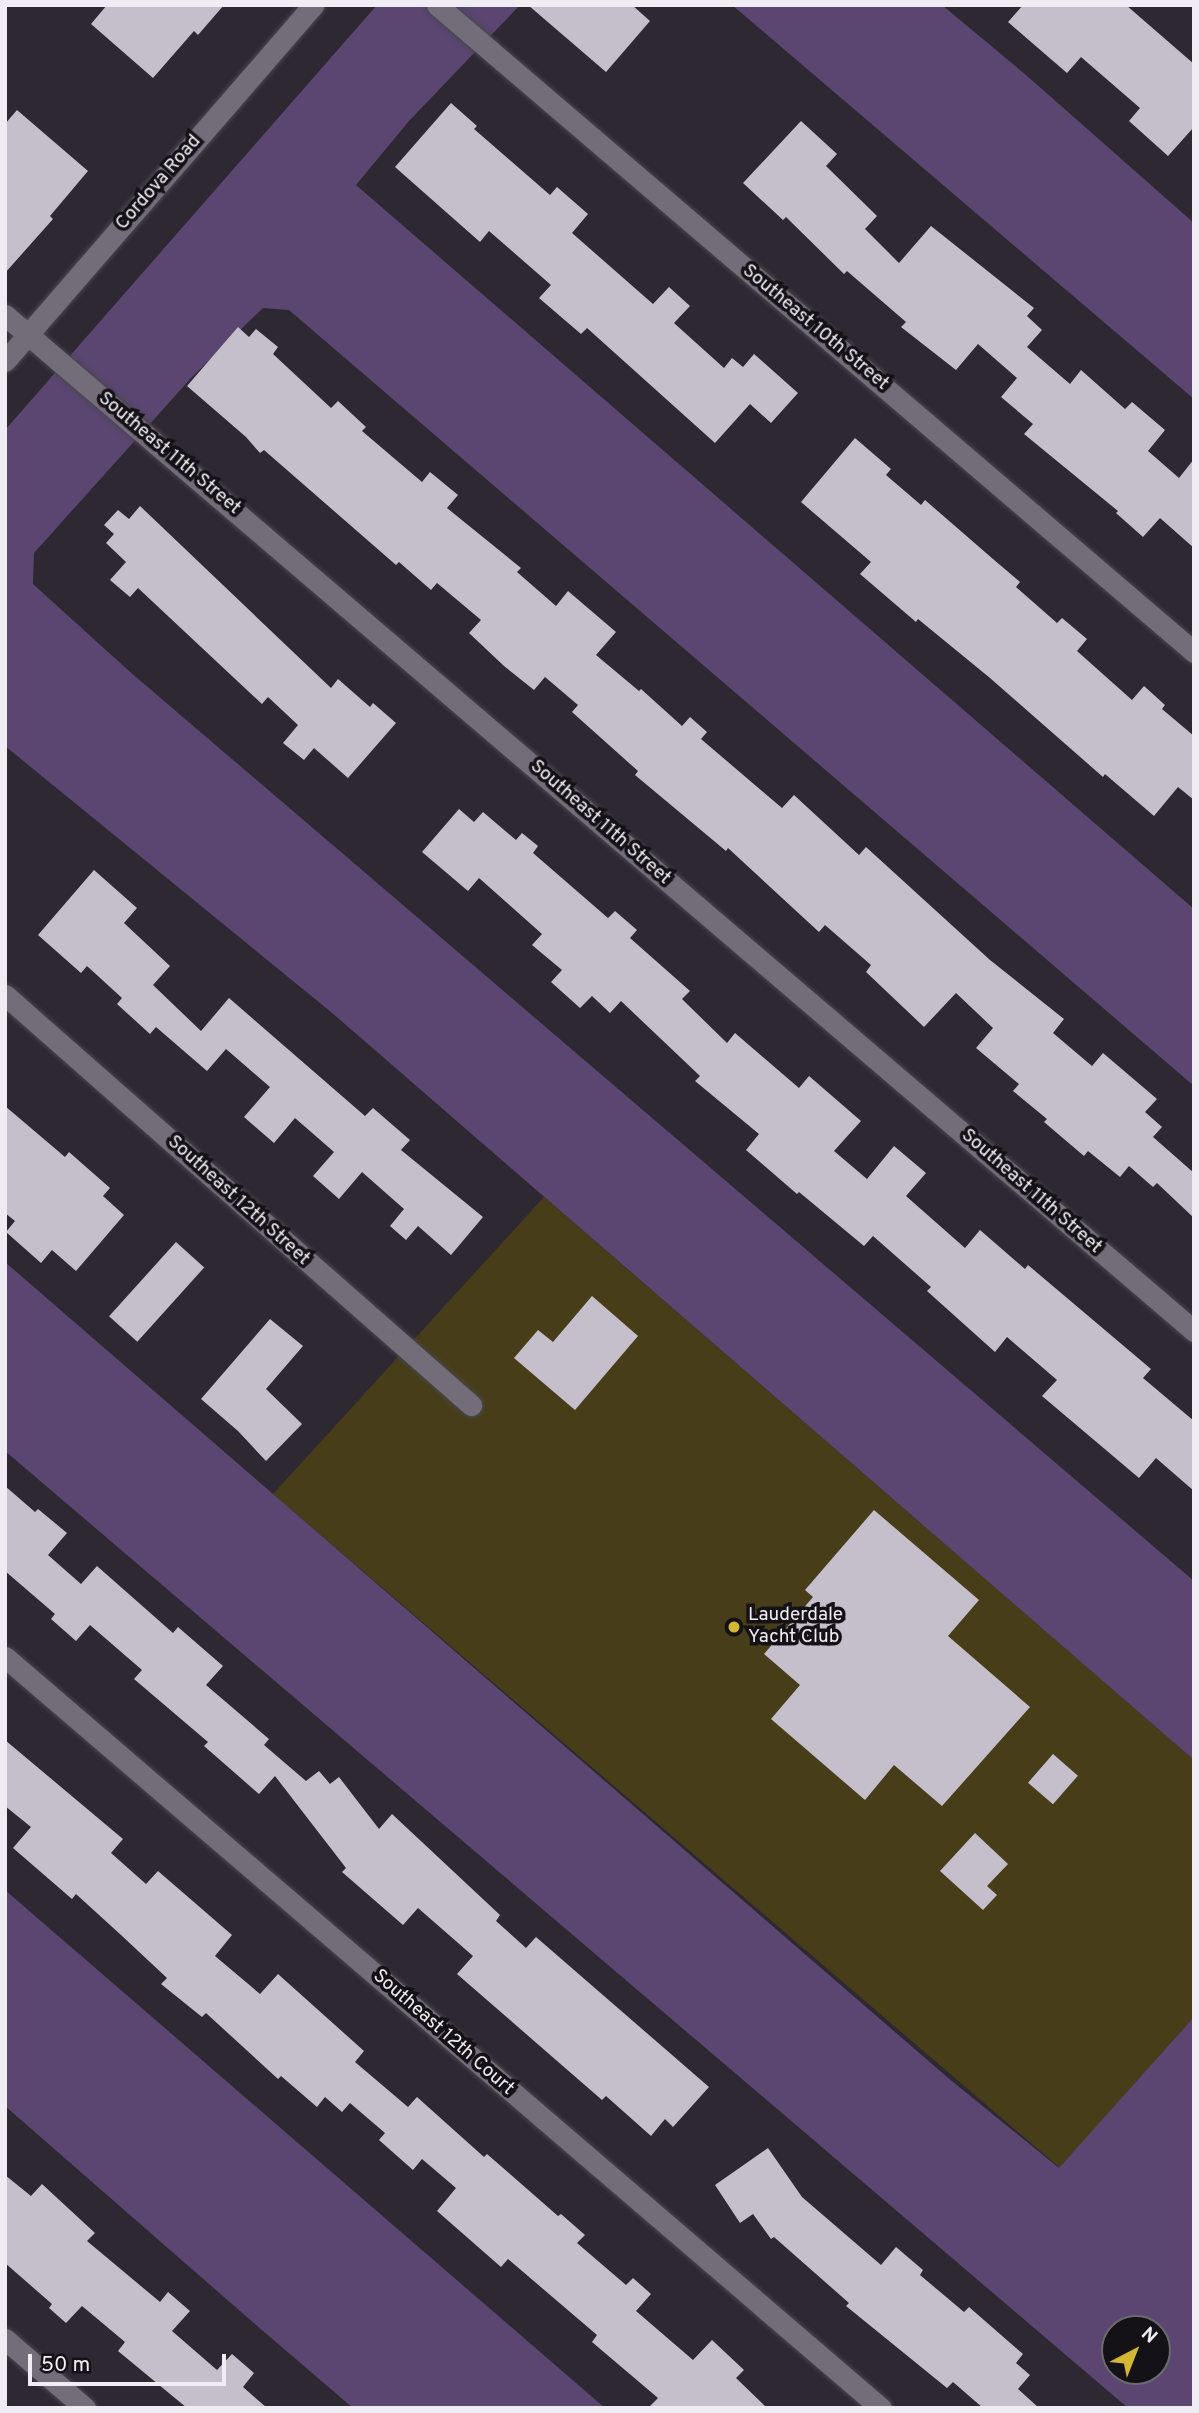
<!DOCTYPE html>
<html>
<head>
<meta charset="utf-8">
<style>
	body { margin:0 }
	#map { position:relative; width:1199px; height:2413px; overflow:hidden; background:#2d2832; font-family:Overpass,sans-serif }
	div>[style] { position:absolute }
	.green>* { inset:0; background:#473e19 }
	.water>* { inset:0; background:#5a4670 }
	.building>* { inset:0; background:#c5bfcc; transform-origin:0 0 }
	.roads { filter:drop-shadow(0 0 2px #49464e) drop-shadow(0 0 2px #49464e) }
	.minor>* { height:21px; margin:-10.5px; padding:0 10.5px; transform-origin:10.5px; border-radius:10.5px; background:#726d79 }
	.dots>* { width:19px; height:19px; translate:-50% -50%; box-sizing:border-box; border:4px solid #141217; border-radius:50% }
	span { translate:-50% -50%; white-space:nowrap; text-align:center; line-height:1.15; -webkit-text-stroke:7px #141217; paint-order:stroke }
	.street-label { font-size:19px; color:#efecf3 }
	.poi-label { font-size:19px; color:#efecf3 }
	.left { translate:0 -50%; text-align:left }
	.frame { position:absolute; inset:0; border:7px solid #efecf3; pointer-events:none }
	.north { position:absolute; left:1101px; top:2315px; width:70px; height:70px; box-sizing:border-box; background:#141217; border:2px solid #6c696f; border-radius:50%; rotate:42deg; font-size:19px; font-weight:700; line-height:28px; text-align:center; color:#efecf3 }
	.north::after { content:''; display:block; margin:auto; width:24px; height:32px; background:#d4b635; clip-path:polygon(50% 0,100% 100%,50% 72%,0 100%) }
	.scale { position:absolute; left:28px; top:2354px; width:198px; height:32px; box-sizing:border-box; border:4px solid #efecf3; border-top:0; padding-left:9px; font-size:21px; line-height:24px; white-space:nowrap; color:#efecf3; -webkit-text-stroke:5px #141217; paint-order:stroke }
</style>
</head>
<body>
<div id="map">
	<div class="green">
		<div style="clip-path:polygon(544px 1197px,1194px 1760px,1194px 2017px,1060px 2168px,273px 1494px)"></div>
	</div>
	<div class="water">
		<div style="clip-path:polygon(377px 5px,520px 5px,409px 121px,356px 185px,1194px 909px,1194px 1086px,289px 310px,263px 308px,192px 377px,34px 553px,33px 584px,129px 671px,1194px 1581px,1194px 1760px,331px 1012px,5px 746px,5px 430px)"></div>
		<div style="clip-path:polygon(732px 5px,942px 5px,1026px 75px,1194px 223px,1194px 399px)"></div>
		<div style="clip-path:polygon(evenodd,5px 1262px,947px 2077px,1059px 2168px,1194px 2017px,1194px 2408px,1128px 2408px,5px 1451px,5px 1262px,1115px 2329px,1157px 2329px,1157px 2371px,1115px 2371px,1115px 2329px)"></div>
		<div style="clip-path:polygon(5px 1890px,605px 2408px,353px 2408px,248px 2318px,5px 2106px)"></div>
	</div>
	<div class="building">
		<div style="clip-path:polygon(107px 5px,224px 5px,198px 35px,194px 31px,153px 78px,91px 24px)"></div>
		<div style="clip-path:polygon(528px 5px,632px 5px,650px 21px,606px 72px)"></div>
		<div style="clip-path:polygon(1023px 5px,1126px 5px,1194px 64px,1194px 127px,1168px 156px,1129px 121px,1140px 108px,1081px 57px,1067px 73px,1008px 22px)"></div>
		<div style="clip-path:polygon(451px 103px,477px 126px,474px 129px,550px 195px,557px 187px,588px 214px,572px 233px,653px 304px,669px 287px,690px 306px,674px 323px,724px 368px,732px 358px,743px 367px,754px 354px,798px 393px,771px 423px,750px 404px,715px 443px,587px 328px,581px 334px,539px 298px,551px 285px,489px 231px,480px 242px,395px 167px)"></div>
		<div style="clip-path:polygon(17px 110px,88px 171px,50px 216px,53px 219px,5px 273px,5px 124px)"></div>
		<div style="clip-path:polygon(801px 121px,837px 154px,826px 166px,877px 216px,865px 229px,899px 263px,931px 226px,1034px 308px,1027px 316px,1042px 330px,1027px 347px,1070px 384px,1081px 370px,1125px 409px,1132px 402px,1165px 430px,1148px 451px,1179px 478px,1194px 459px,1194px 548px,1160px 518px,1143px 537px,1116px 513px,1118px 511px,1024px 434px,1033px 424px,1001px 397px,1017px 378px,978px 344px,956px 370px,901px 327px,906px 322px,847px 271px,844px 274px,786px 217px,783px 220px,743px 183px)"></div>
		<div style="clip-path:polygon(238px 327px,249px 337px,256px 329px,278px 347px,273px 354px,331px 408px,338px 401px,366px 427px,362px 431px,422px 482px,430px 472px,458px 495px,447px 508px,521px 568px,517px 572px,556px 606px,568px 591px,616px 632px,596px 655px,639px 691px,641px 689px,682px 726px,690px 717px,707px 732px,701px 739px,782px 808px,794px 795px,859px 855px,866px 847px,990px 960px,1064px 1019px,1053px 1033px,1092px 1066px,1103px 1053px,1157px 1099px,1145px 1112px,1162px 1127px,1153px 1137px,1194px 1173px,1194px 1218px,1157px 1183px,1153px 1187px,1129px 1166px,1120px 1177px,1088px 1151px,1084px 1156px,1044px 1122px,1047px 1119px,1013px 1091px,1019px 1084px,976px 1048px,993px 1028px,956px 993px,924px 1027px,866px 972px,871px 965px,825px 925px,819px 932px,728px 848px,726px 851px,635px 775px,638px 771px,572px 712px,578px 705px,545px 677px,534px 690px,504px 666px,469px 633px,481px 620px,437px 583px,431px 590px,399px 562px,396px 565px,264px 450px,260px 453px,246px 437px,187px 386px)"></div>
		<div style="clip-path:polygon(855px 438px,891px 469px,886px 475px,921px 505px,925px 500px,993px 559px,1020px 582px,1016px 587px,1057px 623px,1062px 618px,1087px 639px,1077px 651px,1132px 700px,1144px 686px,1165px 705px,1162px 709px,1194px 736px,1194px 800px,1178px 787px,1154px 816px,1105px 774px,1103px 777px,990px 678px,918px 619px,916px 622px,860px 574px,871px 562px,801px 502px)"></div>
		<div style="clip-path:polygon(140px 506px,331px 688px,338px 679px,370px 707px,373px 703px,396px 723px,348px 778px,314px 748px,304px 760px,283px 743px,298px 725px,268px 697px,262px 704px,138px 588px,130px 597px,110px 580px,126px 562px,106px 543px,114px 534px,104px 525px,118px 510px,129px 519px)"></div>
		<div style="clip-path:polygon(459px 809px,474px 822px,483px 812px,516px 840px,522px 833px,538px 846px,533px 853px,608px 918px,615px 911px,637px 930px,630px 938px,690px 991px,682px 999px,727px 1043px,735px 1033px,799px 1088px,809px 1076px,861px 1121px,834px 1151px,867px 1179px,894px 1146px,926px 1173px,906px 1196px,965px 1248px,980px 1230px,1025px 1269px,1028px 1265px,1151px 1369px,1143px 1378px,1194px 1421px,1194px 1491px,1156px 1458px,1139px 1478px,1042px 1396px,1057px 1380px,1007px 1337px,995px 1352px,927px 1291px,931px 1287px,873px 1236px,864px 1246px,799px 1192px,797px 1194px,746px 1150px,759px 1134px,695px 1081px,700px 1076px,621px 1001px,610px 1013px,592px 996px,580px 1008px,551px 982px,562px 970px,532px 945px,542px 934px,479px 878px,468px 891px,422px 852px)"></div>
		<div style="clip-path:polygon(94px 870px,137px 908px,124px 923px,170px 966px,153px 985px,201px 1031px,229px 998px,365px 1116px,373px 1108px,410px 1140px,401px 1150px,483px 1217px,451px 1255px,418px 1226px,406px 1240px,390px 1226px,404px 1209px,362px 1172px,339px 1199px,313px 1176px,334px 1152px,295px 1118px,274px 1143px,244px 1117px,270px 1087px,226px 1049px,207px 1071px,156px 1027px,150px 1034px,117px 1004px,122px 998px,87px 966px,81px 973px,38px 935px)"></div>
		<div style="clip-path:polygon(5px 1106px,65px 1157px,69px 1152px,110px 1188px,103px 1196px,124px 1215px,76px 1271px,52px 1250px,41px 1263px,6px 1232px,15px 1221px,5px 1213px)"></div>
		<div style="left:176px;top:1242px;width:38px;height:100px;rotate:42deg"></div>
		<div style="clip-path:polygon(592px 1296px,638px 1336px,575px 1410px,514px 1358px,538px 1330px,553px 1342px)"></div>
		<div style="clip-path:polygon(270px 1319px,303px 1346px,266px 1389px,302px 1424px,266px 1461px,238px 1431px,201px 1399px)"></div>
		<div style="clip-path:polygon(5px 1486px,35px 1512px,38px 1509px,67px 1533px,48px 1555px,81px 1584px,97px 1566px,173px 1633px,178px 1627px,223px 1666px,206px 1685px,269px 1739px,264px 1745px,306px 1781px,319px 1771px,330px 1784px,339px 1777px,379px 1829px,392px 1814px,500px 1915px,496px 1921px,526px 1948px,536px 1937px,709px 2087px,673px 2127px,665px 2119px,651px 2136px,606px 2096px,602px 2100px,457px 1974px,473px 1956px,418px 1908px,403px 1925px,342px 1872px,346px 1868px,275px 1776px,259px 1794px,204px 1746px,208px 1742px,134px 1679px,142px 1670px,90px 1625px,76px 1641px,51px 1619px,55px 1614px,5px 1571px)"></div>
		<div style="clip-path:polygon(874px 1510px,979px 1600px,948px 1636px,1030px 1707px,942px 1806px,894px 1765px,865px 1800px,771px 1719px,800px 1685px,764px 1654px,813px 1597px,805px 1590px)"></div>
		<div style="clip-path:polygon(5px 1740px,123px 1839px,111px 1853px,146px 1884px,158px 1871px,232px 1935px,215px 1956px,260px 1994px,278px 1974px,364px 2051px,355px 2062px,408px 2107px,417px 2097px,484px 2157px,487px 2154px,558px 2216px,561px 2214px,585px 2235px,577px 2243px,626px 2285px,633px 2278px,651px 2294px,636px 2311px,693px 2360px,712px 2340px,744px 2370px,736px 2378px,767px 2408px,648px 2408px,658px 2398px,592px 2342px,597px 2335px,508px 2259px,501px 2267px,437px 2211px,456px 2188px,422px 2159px,413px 2170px,379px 2140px,385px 2133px,350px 2103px,342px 2112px,325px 2097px,317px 2107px,281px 2076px,278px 2079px,206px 2013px,202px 2017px,161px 1984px,167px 1978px,121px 1935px,76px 1894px,72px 1899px,13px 1848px,31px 1827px,5px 1806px)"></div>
		<div style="left:1053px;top:1754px;width:33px;height:38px;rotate:41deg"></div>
		<div style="clip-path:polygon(975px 1833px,1008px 1864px,987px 1886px,997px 1895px,983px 1910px,940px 1871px)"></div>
		<div style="clip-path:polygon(768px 2148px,802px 2197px,881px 2265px,896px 2247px,923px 2270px,920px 2275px,964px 2312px,969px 2307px,1023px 2354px,1016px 2363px,1030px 2375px,1018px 2389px,1039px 2408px,983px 2408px,953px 2382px,947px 2388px,846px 2306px,849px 2303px,774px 2237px,771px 2239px,753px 2214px,740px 2223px,715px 2185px)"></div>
		<div style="clip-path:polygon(5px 2175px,31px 2196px,42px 2184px,95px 2233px,87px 2241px,160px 2302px,168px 2292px,190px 2311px,172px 2331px,217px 2370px,232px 2354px,254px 2373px,243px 2387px,267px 2408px,187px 2408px,118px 2351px,125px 2342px,82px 2306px,66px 2323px,49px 2308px,52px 2304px,5px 2263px)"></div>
	</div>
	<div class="roads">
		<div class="minor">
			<div style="left:437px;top:5px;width:996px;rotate:40.52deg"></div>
			<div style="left:5px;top:315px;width:1564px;rotate:40.51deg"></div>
			<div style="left:5px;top:361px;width:471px;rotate:-49.1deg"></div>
			<div style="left:5px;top:995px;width:621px;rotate:41.34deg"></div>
			<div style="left:5px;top:1657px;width:1154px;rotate:40.61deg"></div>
			<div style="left:5px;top:2339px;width:106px;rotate:40.8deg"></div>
		</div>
	</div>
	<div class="dots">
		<div style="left:734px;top:1627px;background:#d4b635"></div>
	</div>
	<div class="street-label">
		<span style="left:159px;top:183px;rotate:-49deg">Cordova Road</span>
		<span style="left:815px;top:328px;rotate:40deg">Southeast 10th Street</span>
		<span style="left:169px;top:454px;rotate:40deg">Southeast 11th Street</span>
		<span style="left:600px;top:823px;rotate:41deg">Southeast 11th Street</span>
		<span style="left:1031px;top:1192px;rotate:41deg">Southeast 11th Street</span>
		<span style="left:238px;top:1201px;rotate:42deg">Southeast 12th Street</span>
		<span style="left:443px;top:2033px;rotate:41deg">Southeast 12th Court</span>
	</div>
	<div class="poi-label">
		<span class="left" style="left:748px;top:1627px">Lauderdale<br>Yacht Club</span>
	</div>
	<div class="frame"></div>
	<div class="north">N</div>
	<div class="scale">50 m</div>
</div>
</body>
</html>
